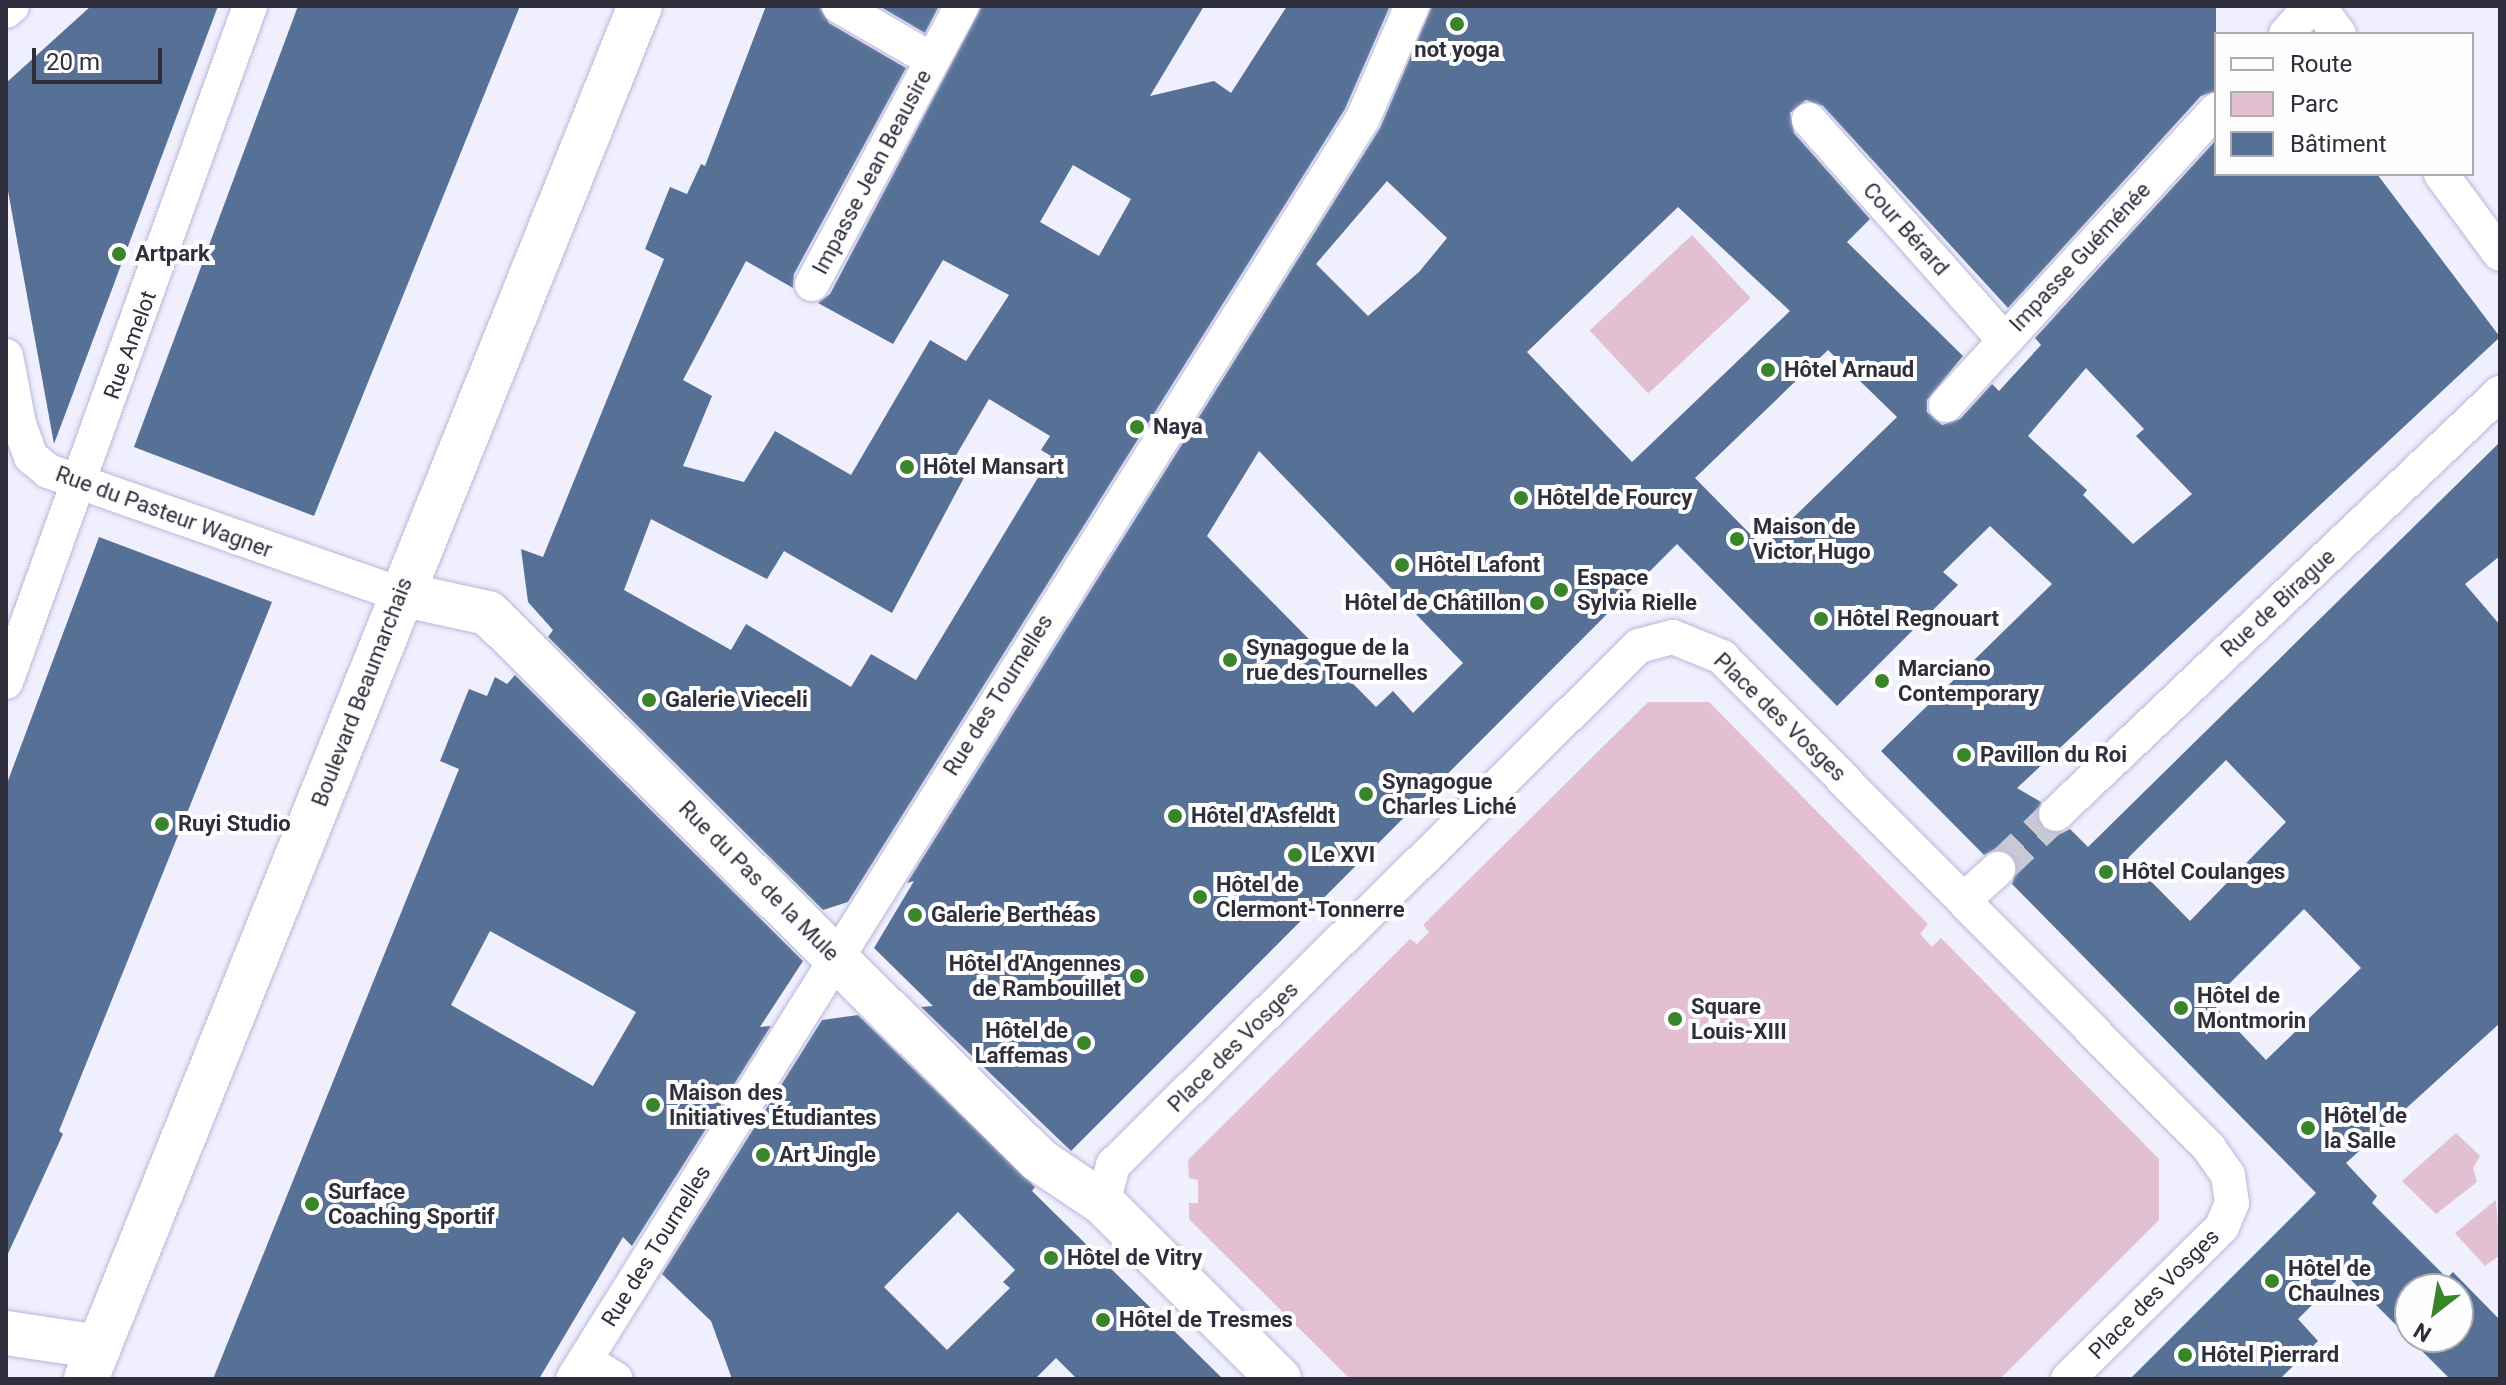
<!DOCTYPE html>
<html>
<head>
<meta charset="utf-8">
<style>
	body { margin:0 }
	#map { position:relative; width:2506px; height:1385px; overflow:hidden; background:#f0effe; font-family:Roboto,sans-serif }
	div>[style] { position:absolute }
	.green>* { inset:0; background:#e2bfd1; transform-origin:0 0 }
	.building>* { inset:0; background:#577196 }
	.street-tunnel>* { height:34px; margin-top:-17px; transform-origin:0; background:repeating-linear-gradient(90deg,#c9c8d7 0 34px,transparent 0 51px) }
	.roads { filter:drop-shadow(0 0 2px #b8b7d9) drop-shadow(0 0 2px #b8b7d9) }
	.street>* { height:34px; margin:-17px; padding:0 17px; transform-origin:17px; border-radius:17px; background:#fff }
	.secondary>* { height:44px; margin:-22px; padding:0 22px; transform-origin:22px; border-radius:22px; background:#fff }
	.primary>* { height:44px; margin:-22px; padding:0 22px; transform-origin:22px; border-radius:22px; background:#fff }
	.dots>* { width:22px; height:22px; translate:-50% -50%; box-sizing:border-box; border:4px solid #fefefe; border-radius:50% }
	span { translate:-50% -50%; white-space:nowrap; text-align:center; line-height:1.15; -webkit-text-stroke:8px #fefefe; paint-order:stroke }
	.poi-label { font-size:22px; color:#2f2e3c; font-weight:700 }
	.left { translate:0 -50%; text-align:left }
	.right { translate:-100% -50%; text-align:right }
	.street-label { font-size:22px; color:#2f2e3c }
	.frame { position:absolute; inset:0; border:8px solid #2f2e3c; pointer-events:none }
	.legend { position:absolute; left:2214px; top:32px; width:260px; height:144px; box-sizing:border-box; background:#fefefe; border:2px solid #ababb0; margin:0; padding:10px 14px; list-style:none; font-size:24px; color:#2f2e3c }
	.legend li { display:flex; align-items:center; gap:16px; height:40px }
	.legend b { width:40px; border:2px solid #ababb0 }
	.north { position:absolute; left:2394px; top:1273px; width:80px; height:80px; box-sizing:border-box; background:#fefefe; border:2px solid #ababb0; border-radius:50%; rotate:211deg; font-size:22px; font-weight:700; line-height:32px; text-align:center; color:#2f2e3c }
	.north::after { content:''; display:block; margin:auto; width:28px; height:36px; background:#3a842c; clip-path:polygon(50% 0,100% 100%,50% 72%,0 100%) }
	.scale { position:absolute; left:32px; top:48px; width:130px; height:36px; box-sizing:border-box; border:4px solid #2f2e3c; border-top:0; padding-left:10px; font-size:24px; line-height:28px; white-space:nowrap; color:#2f2e3c; -webkit-text-stroke:6px #fefefe; paint-order:stroke }
</style>
</head>
<body>
<div id="map">
	<div class="green">
		<div style="left:1692px;top:235px;width:86px;height:140px;rotate:47deg"></div>
		<div style="clip-path:polygon(1648px 702px,1709px 702px,1928px 924px,1920px 934px,1932px 947px,1941px 938px,2159px 1159px,2159px 1220px,2000px 1379px,1350px 1379px,1189px 1219px,1189px 1203px,1198px 1203px,1198px 1180px,1189px 1178px,1188px 1160px,1410px 939px,1417px 944px,1429px 932px,1423px 925px)"></div>
		<div style="clip-path:polygon(2456px 1133px,2480px 1156px,2473px 1168px,2477px 1182px,2436px 1214px,2402px 1181px)"></div>
		<div style="clip-path:polygon(2496px 1200px,2500px 1255px,2485px 1266px,2455px 1233px)"></div>
	</div>
	<div class="building">
		<div style="clip-path:polygon(91px 6px,218px 6px,54px 444px,6px 180px,6px 83px)"></div>
		<div style="clip-path:polygon(298px 6px,520px 6px,314px 516px,134px 447px)"></div>
		<div style="clip-path:polygon(evenodd,766px 6px,819px 6px,829px 23px,906px 68px,794px 274px,793px 288px,746px 261px,683px 380px,712px 396px,683px 466px,744px 482px,775px 431px,851px 475px,930px 340px,966px 361px,1009px 295px,943px 260px,893px 344px,818px 303px,830px 294px,982px 6px,1204px 6px,1150px 96px,1214px 81px,1231px 93px,1287px 6px,1390px 6px,1345px 109px,848px 902px,823px 910px,548px 637px,553px 630px,528px 602px,521px 549px,543px 557px,664px 259px,645px 249px,670px 187px,687px 194px,701px 164px,705px 166px,766px 6px,1073px 165px,1131px 199px,1099px 256px,1040px 222px,1073px 165px,766px 6px,989px 399px,1050px 436px,1041px 450px,1051px 456px,916px 680px,871px 654px,851px 687px,746px 624px,731px 650px,624px 590px,651px 519px,767px 579px,784px 551px,892px 613px,967px 472px,951px 464px,989px 399px)"></div>
		<div style="clip-path:polygon(879px 6px,939px 6px,925px 33px)"></div>
		<div style="clip-path:polygon(evenodd,1432px 6px,2216px 6px,2216px 91px,2201px 96px,2008px 308px,1823px 106px,1806px 100px,1790px 113px,1794px 133px,1870px 219px,1847px 242px,1963px 356px,1927px 400px,1927px 412px,1942px 425px,1960px 419px,1992px 384px,1999px 391px,2041px 345px,2035px 338px,2216px 140px,2216px 174px,2377px 174px,2500px 337px,2017px 788px,2041px 802px,2036px 818px,2042px 828px,2060px 834px,2070px 829px,2088px 847px,2500px 442px,2500px 556px,2465px 584px,2500px 625px,2500px 1023px,2346px 1163px,2377px 1196px,2372px 1203px,2447px 1278px,2453px 1272px,2500px 1320px,2500px 1379px,2450px 1379px,2344px 1273px,2298px 1319px,2318px 1341px,2280px 1379px,2130px 1379px,2316px 1193px,2012px 884px,2018px 866px,2012px 855px,1995px 849px,1984px 855px,1881px 751px,2052px 584px,1990px 526px,1943px 572px,1958px 585px,1837px 706px,1677px 544px,1071px 1151px,921px 1007px,933px 1006px,874px 948px,914px 881px,907px 883px,1380px 128px,1432px 6px,1387px 181px,1447px 238px,1419px 272px,1368px 316px,1316px 264px,1387px 181px,1432px 6px,1678px 207px,1790px 311px,1632px 462px,1527px 352px,1678px 207px,1432px 6px,1828px 350px,1897px 417px,1763px 547px,1695px 478px,1828px 350px,1432px 6px,2086px 368px,2144px 429px,2136px 436px,2192px 494px,2133px 544px,2083px 495px,2087px 490px,2028px 436px,2086px 368px,1432px 6px,1259px 451px,1463px 663px,1413px 713px,1393px 691px,1376px 707px,1207px 536px,1259px 451px,1432px 6px,2226px 760px,2286px 822px,2190px 921px,2128px 858px,2226px 760px,1432px 6px,2304px 909px,2361px 968px,2266px 1060px,2211px 1002px,2304px 909px,1432px 6px,2410px 1289px,2458px 1289px,2458px 1337px,2410px 1337px,2410px 1289px)"></div>
		<div style="clip-path:polygon(99px 537px,272px 602px,59px 1131px,63px 1134px,6px 1258px,6px 786px)"></div>
		<div style="clip-path:polygon(evenodd,515px 675px,803px 961px,760px 1027px,771px 1026px,632px 1246px,623px 1237px,539px 1379px,213px 1379px,459px 769px,440px 761px,469px 689px,487px 696px,495px 677px,507px 684px,515px 675px,490px 931px,636px 1012px,593px 1086px,451px 1005px,490px 931px)"></div>
		<div style="clip-path:polygon(evenodd,858px 1015px,1035px 1187px,1032px 1191px,1223px 1379px,1077px 1379px,1056px 1358px,1035px 1379px,732px 1379px,711px 1321px,662px 1274px,822px 1020px,858px 1015px,958px 1212px,1015px 1270px,1003px 1282px,1010px 1288px,947px 1350px,884px 1287px,958px 1212px)"></div>
	</div>
	<div class="street-tunnel">
		<div style="left:1998px;top:869px;width:80px;rotate:-43.5deg"></div>
	</div>
	<div class="roads">
		<div class="street">
			<div style="left:839px;top:6px;width:108px;rotate:30.1deg"></div>
			<div style="left:2318px;top:6px;width:35px;rotate:53deg"></div>
			<div style="left:6px;top:11px;width:8px;rotate:-40deg"></div>
			<div style="left:2286px;top:34px;width:38px;rotate:-48deg"></div>
			<div style="left:1809px;top:120px;width:294px;rotate:48.4deg"></div>
			<div style="left:2441px;top:174px;width:99px;rotate:53.6deg"></div>
			<div style="left:812px;top:284px;width:316px;rotate:-61.7deg"></div>
			<div style="left:6px;top:356px;width:69px;rotate:79.2deg"></div>
			<div style="left:19px;top:424px;width:35px;rotate:70deg"></div>
			<div style="left:31px;top:457px;width:22px;rotate:39deg"></div>
			<div style="left:48px;top:471px;width:373px;rotate:19.3deg"></div>
			<div style="left:1946px;top:405px;width:400px;rotate:-47.5deg"></div>
			<div style="left:6px;top:682px;width:719px;rotate:-70.15deg"></div>
			<div style="left:2056px;top:814px;width:612px;rotate:-43.48deg"></div>
			<div style="left:1965px;top:899px;width:45px;rotate:-42.3deg"></div>
			<div style="left:1103px;top:1203px;width:39px;rotate:-75deg"></div>
			<div style="left:1113px;top:1165px;width:739px;rotate:-44.62deg"></div>
			<div style="left:1639px;top:646px;width:35px;rotate:-15deg"></div>
			<div style="left:1673px;top:637px;width:53px;rotate:22.2deg"></div>
			<div style="left:1722px;top:657px;width:692px;rotate:45.23deg"></div>
			<div style="left:2209px;top:1148px;width:33px;rotate:55deg"></div>
			<div style="left:2228px;top:1175px;width:28px;rotate:82deg"></div>
			<div style="left:2232px;top:1203px;width:26px;rotate:113deg"></div>
			<div style="left:2222px;top:1227px;width:216px;rotate:135.4deg"></div>
			<div style="left:585px;top:1360px;width:36px;rotate:32deg"></div>
			<div style="left:573px;top:1379px;width:1488px;rotate:-57.93deg"></div>
			<div style="left:1363px;top:118px;width:122px;rotate:-66.4deg"></div>
		</div>
		<div class="secondary">
			<div style="left:400px;top:594px;width:90px;rotate:12.2deg"></div>
			<div style="left:488px;top:613px;width:776px;rotate:44.79deg"></div>
			<div style="left:1039px;top:1160px;width:77px;rotate:33.9deg"></div>
			<div style="left:1103px;top:1203px;width:249px;rotate:45deg"></div>
			<div style="left:6px;top:1333px;width:94px;rotate:8.6deg"></div>
		</div>
		<div class="primary">
			<div style="left:86px;top:1379px;width:1481px;rotate:-68.03deg"></div>
		</div>
	</div>
	<div class="dots">
		<div style="left:1457px;top:24px;background:#3a842c"></div>
		<div style="left:119px;top:254px;background:#3a842c"></div>
		<div style="left:1768px;top:370px;background:#3a842c"></div>
		<div style="left:1137px;top:427px;background:#3a842c"></div>
		<div style="left:907px;top:467px;background:#3a842c"></div>
		<div style="left:1521px;top:498px;background:#3a842c"></div>
		<div style="left:1737px;top:539px;background:#3a842c"></div>
		<div style="left:1402px;top:565px;background:#3a842c"></div>
		<div style="left:1561px;top:590px;background:#3a842c"></div>
		<div style="left:1537px;top:603px;background:#3a842c"></div>
		<div style="left:1821px;top:619px;background:#3a842c"></div>
		<div style="left:1230px;top:660px;background:#3a842c"></div>
		<div style="left:1882px;top:681px;background:#3a842c"></div>
		<div style="left:649px;top:700px;background:#3a842c"></div>
		<div style="left:1964px;top:755px;background:#3a842c"></div>
		<div style="left:1366px;top:794px;background:#3a842c"></div>
		<div style="left:1175px;top:816px;background:#3a842c"></div>
		<div style="left:162px;top:824px;background:#3a842c"></div>
		<div style="left:1295px;top:855px;background:#3a842c"></div>
		<div style="left:2106px;top:872px;background:#3a842c"></div>
		<div style="left:1200px;top:897px;background:#3a842c"></div>
		<div style="left:915px;top:915px;background:#3a842c"></div>
		<div style="left:1137px;top:976px;background:#3a842c"></div>
		<div style="left:2181px;top:1008px;background:#3a842c"></div>
		<div style="left:1675px;top:1019px;background:#3a842c"></div>
		<div style="left:1084px;top:1043px;background:#3a842c"></div>
		<div style="left:653px;top:1105px;background:#3a842c"></div>
		<div style="left:2308px;top:1128px;background:#3a842c"></div>
		<div style="left:763px;top:1155px;background:#3a842c"></div>
		<div style="left:312px;top:1204px;background:#3a842c"></div>
		<div style="left:1051px;top:1258px;background:#3a842c"></div>
		<div style="left:2272px;top:1281px;background:#3a842c"></div>
		<div style="left:1103px;top:1320px;background:#3a842c"></div>
		<div style="left:2185px;top:1355px;background:#3a842c"></div>
	</div>
	<div class="poi-label">
		<span style="left:1457px;top:50px">not yoga</span>
		<span class="left" style="left:135px;top:254px">Artpark</span>
		<span class="left" style="left:1784px;top:370px">Hôtel Arnaud</span>
		<span class="left" style="left:1153px;top:427px">Naya</span>
		<span class="left" style="left:923px;top:467px">Hôtel Mansart</span>
		<span class="left" style="left:1537px;top:498px">Hôtel de Fourcy</span>
		<span class="left" style="left:1753px;top:539px">Maison de<br>Victor Hugo</span>
		<span class="left" style="left:1418px;top:565px">Hôtel Lafont</span>
		<span class="left" style="left:1577px;top:590px">Espace<br>Sylvia Rielle</span>
		<span class="right" style="left:1521px;top:603px">Hôtel de Châtillon</span>
		<span class="left" style="left:1837px;top:619px">Hôtel Regnouart</span>
		<span class="left" style="left:1246px;top:660px">Synagogue de la<br>rue des Tournelles</span>
		<span class="left" style="left:1898px;top:681px">Marciano<br>Contemporary</span>
		<span class="left" style="left:665px;top:700px">Galerie Vieceli</span>
		<span class="left" style="left:1980px;top:755px">Pavillon du Roi</span>
		<span class="left" style="left:1382px;top:794px">Synagogue<br>Charles Liché</span>
		<span class="left" style="left:1191px;top:816px">Hôtel d'Asfeldt</span>
		<span class="left" style="left:178px;top:824px">Ruyi Studio</span>
		<span class="left" style="left:1311px;top:855px">Le XVI</span>
		<span class="left" style="left:2122px;top:872px">Hôtel Coulanges</span>
		<span class="left" style="left:1216px;top:897px">Hôtel de<br>Clermont-Tonnerre</span>
		<span class="left" style="left:931px;top:915px">Galerie Berthéas</span>
		<span class="right" style="left:1121px;top:976px">Hôtel d'Angennes<br>de Rambouillet</span>
		<span class="left" style="left:2197px;top:1008px">Hôtel de<br>Montmorin</span>
		<span class="left" style="left:1691px;top:1019px">Square<br>Louis-XIII</span>
		<span class="right" style="left:1068px;top:1043px">Hôtel de<br>Laffemas</span>
		<span class="left" style="left:669px;top:1105px">Maison des<br>Initiatives Étudiantes</span>
		<span class="left" style="left:2324px;top:1128px">Hôtel de<br>la Salle</span>
		<span class="left" style="left:779px;top:1155px">Art Jingle</span>
		<span class="left" style="left:328px;top:1204px">Surface<br>Coaching Sportif</span>
		<span class="left" style="left:1067px;top:1258px">Hôtel de Vitry</span>
		<span class="left" style="left:2288px;top:1281px">Hôtel de<br>Chaulnes</span>
		<span class="left" style="left:1119px;top:1320px">Hôtel de Tresmes</span>
		<span class="left" style="left:2201px;top:1355px">Hôtel Pierrard</span>
	</div>
	<div class="street-label">
		<span style="left:872px;top:172px;rotate:-62deg">Impasse Jean Beausire</span>
		<span style="left:1906px;top:229px;rotate:48deg">Cour Bérard</span>
		<span style="left:2080px;top:257px;rotate:-47deg">Impasse Guéménée</span>
		<span style="left:130px;top:345px;rotate:-70deg">Rue Amelot</span>
		<span style="left:164px;top:512px;rotate:20deg">Rue du Pasteur Wagner</span>
		<span style="left:2278px;top:603px;rotate:-43deg">Rue de Birague</span>
		<span style="left:362px;top:692px;rotate:-69deg">Boulevard Beaumarchais</span>
		<span style="left:998px;top:695px;rotate:-58deg">Rue des Tournelles</span>
		<span style="left:1780px;top:717px;rotate:44deg">Place des Vosges</span>
		<span style="left:759px;top:881px;rotate:45deg">Rue du Pas de la Mule</span>
		<span style="left:1233px;top:1047px;rotate:-45deg">Place des Vosges</span>
		<span style="left:656px;top:1246px;rotate:-58deg">Rue des Tournelles</span>
		<span style="left:2154px;top:1294px;rotate:-45deg">Place des Vosges</span>
	</div>
	<div class="frame"></div>
	<ul class="legend">
	<li><b style="height:10px;background:#fff"></b>Route</li>
	<li><b style="height:22px;background:#e2bfd1"></b>Parc</li>
	<li><b style="height:22px;background:#577196"></b>Bâtiment</li>
	</ul>
	<div class="north">N</div>
	<div class="scale">20 m</div>
</div>
</body>
</html>
